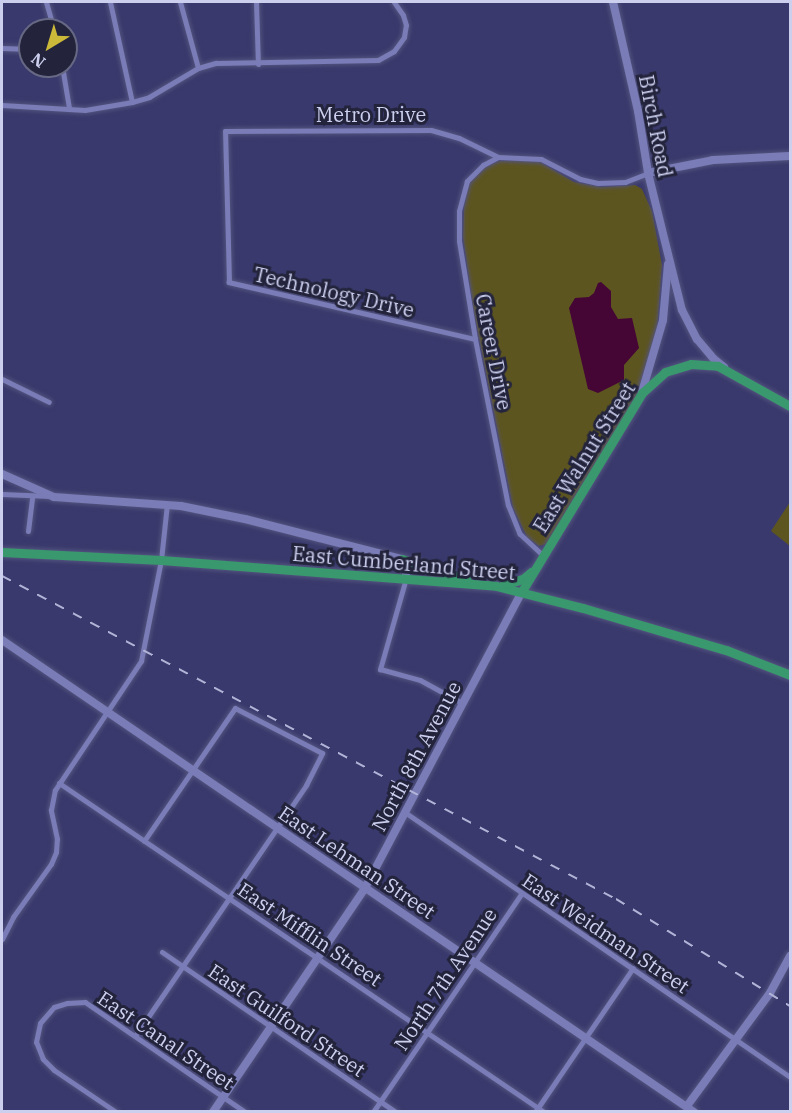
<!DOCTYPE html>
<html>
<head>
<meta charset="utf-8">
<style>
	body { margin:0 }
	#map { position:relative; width:792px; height:1113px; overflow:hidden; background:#39396d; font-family:"IBM Plex Serif",serif }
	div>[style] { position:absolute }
	.green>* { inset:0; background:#5d5520 }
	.water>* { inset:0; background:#450535 }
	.roads { filter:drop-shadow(0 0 2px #54547f) drop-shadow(0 0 2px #54547f) }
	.street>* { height:5px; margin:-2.5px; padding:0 2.5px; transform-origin:2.5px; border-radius:2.5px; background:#797cb6 }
	.secondary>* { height:8px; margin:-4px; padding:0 4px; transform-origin:4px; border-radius:4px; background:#797cb6 }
	.highway>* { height:9px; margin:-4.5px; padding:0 4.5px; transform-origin:4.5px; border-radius:4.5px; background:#39986d }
	.rail>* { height:1.5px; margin-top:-0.75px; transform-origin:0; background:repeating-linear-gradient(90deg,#b2b4d7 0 10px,transparent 0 20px) }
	span { translate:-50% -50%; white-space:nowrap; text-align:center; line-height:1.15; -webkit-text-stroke:6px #23243c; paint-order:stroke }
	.street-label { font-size:20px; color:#cccfee }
	.frame { position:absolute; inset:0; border:3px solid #cccfee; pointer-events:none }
	.north { position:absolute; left:18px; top:18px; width:60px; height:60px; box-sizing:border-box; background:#23243c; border:2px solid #676883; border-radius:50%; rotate:218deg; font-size:16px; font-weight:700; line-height:24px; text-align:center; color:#cccfee }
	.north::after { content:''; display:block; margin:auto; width:21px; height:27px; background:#ccb939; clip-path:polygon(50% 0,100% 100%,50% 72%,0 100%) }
</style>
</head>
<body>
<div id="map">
	<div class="green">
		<div style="clip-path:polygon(527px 160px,540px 162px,574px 182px,601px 187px,635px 185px,642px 189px,652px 211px,662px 265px,657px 331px,637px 394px,547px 544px,539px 546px,527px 537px,513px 508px,474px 313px,463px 237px,464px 207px,468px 186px,473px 178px,484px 168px,499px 161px)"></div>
		<div style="clip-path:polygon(790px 502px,790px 546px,771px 531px)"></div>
	</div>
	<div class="water">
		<div style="clip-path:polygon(601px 282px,611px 291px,611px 307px,618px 319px,632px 318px,639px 348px,624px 365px,624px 380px,598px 393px,588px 389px,569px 308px,575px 298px,589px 297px,594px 293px,598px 283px)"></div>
	</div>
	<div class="roads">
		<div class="street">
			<div style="left:46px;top:2px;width:29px;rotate:74deg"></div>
			<div style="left:110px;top:2px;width:102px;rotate:77.6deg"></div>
			<div style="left:180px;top:2px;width:68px;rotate:74.7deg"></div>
			<div style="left:256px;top:2px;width:62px;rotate:88.2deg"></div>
			<div style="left:2px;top:48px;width:28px;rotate:2deg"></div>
			<div style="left:62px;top:66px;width:43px;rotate:80.5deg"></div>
			<div style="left:2px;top:105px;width:83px;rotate:3.4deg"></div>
			<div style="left:85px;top:110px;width:48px;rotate:-9.7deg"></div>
			<div style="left:132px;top:102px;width:18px;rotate:-16deg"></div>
			<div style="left:149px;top:97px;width:57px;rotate:-30.6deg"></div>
			<div style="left:198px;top:68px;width:19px;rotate:-16deg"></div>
			<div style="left:216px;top:63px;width:162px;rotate:-1.1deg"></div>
			<div style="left:378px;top:60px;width:18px;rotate:-29deg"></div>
			<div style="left:394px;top:51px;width:17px;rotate:-54deg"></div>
			<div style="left:404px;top:37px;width:12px;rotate:-81deg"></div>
			<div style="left:406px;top:25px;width:10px;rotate:-107deg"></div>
			<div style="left:403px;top:15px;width:16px;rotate:-125deg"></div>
			<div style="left:498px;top:157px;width:17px;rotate:152deg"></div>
			<div style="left:483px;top:165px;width:23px;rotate:135deg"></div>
			<div style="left:467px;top:181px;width:31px;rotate:105deg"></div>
			<div style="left:459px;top:211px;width:30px;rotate:90deg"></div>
			<div style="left:459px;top:241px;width:99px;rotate:80.7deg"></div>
			<div style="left:475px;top:339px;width:169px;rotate:78.8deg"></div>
			<div style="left:508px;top:505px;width:31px;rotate:68deg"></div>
			<div style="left:520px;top:534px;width:33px;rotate:43deg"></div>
			<div style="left:475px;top:339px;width:253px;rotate:-167deg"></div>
			<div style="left:229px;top:282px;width:151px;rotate:-91.5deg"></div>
			<div style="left:225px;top:131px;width:206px;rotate:-0.3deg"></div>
			<div style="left:431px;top:130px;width:29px;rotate:16deg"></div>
			<div style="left:459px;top:138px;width:43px;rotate:26deg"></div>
			<div style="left:498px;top:157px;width:43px;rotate:2.7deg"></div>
			<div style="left:541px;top:159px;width:44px;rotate:27.1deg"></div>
			<div style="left:580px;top:179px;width:18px;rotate:13deg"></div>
			<div style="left:598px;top:183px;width:27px;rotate:-2deg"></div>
			<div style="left:625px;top:182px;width:25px;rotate:-21deg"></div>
			<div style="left:2px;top:379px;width:52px;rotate:26.1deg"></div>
			<div style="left:2px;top:494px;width:48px;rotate:2.4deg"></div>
			<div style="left:28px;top:531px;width:35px;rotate:-83deg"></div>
			<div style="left:406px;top:578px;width:95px;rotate:105.9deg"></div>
			<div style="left:380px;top:669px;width:41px;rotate:15.4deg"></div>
			<div style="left:420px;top:680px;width:48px;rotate:28.7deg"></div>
			<div style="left:59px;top:783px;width:586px;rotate:34.15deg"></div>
			<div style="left:406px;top:813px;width:466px;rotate:34.5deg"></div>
			<div style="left:2px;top:939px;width:25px;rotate:-63deg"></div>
			<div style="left:13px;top:917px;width:65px;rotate:-54.4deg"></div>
			<div style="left:51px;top:864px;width:13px;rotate:-67deg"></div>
			<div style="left:56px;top:852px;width:13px;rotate:-86deg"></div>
			<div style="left:57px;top:839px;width:30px;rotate:-102deg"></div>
			<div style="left:51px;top:810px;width:20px;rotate:-79deg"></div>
			<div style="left:55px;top:790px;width:155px;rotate:-56.3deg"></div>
			<div style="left:141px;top:661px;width:103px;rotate:-78.8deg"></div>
			<div style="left:161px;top:560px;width:56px;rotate:-83.9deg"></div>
			<div style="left:162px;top:952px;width:283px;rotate:34.4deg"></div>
			<div style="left:135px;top:1036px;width:304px;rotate:-55.7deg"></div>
			<div style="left:306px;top:785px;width:36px;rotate:-63deg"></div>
			<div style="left:322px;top:753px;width:98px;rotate:-152.7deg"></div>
			<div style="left:235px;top:708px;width:161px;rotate:124.4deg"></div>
			<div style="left:116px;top:1112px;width:75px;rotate:-145.9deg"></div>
			<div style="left:54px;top:1070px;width:16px;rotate:-135deg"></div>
			<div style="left:43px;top:1059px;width:18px;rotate:-112deg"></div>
			<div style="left:36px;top:1042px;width:19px;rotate:-78deg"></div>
			<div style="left:40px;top:1023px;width:21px;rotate:-49deg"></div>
			<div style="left:54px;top:1007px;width:14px;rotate:-17deg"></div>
			<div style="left:67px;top:1003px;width:18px;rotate:-3deg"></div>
			<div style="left:85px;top:1002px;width:194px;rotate:34.5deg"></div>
			<div style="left:373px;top:1112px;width:263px;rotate:-55.8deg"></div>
			<div style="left:535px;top:1112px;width:174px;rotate:-55.8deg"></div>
		</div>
		<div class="secondary">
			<div style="left:613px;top:2px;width:112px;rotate:77.1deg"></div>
			<div style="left:638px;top:111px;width:63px;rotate:80.8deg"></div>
			<div style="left:648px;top:173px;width:141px;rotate:76.1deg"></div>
			<div style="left:682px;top:310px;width:33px;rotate:63deg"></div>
			<div style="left:697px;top:339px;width:26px;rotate:50deg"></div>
			<div style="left:714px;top:359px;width:13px;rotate:39deg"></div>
			<div style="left:648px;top:173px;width:66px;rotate:-11.3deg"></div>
			<div style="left:713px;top:160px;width:77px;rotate:-3deg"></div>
			<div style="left:642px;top:392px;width:75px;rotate:-73.7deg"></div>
			<div style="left:663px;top:320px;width:56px;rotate:-84.9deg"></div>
			<div style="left:2px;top:474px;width:57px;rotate:23.9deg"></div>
			<div style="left:54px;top:497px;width:127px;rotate:4.1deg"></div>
			<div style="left:181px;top:506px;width:65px;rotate:11.5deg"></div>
			<div style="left:245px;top:519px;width:162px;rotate:14.3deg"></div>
			<div style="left:402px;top:559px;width:6px;rotate:45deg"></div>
			<div style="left:406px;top:563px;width:15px;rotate:90deg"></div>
			<div style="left:2px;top:640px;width:838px;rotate:34.3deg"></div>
			<div style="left:687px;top:1106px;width:140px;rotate:-53.7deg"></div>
			<div style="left:770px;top:993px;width:42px;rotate:-61.6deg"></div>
			<div style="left:213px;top:1112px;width:271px;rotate:-55.8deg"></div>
			<div style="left:365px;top:888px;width:336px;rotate:-62.1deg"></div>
		</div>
		<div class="highway">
			<div style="left:2px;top:552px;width:159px;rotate:2.9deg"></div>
			<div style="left:161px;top:560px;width:336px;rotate:4.4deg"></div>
			<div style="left:496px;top:586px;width:90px;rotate:14.2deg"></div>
			<div style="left:583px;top:608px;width:149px;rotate:16.4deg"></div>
			<div style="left:726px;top:650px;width:69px;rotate:21.3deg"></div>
			<div style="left:402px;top:559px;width:68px;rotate:17.9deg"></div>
			<div style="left:503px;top:585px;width:21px;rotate:-17deg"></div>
			<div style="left:523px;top:579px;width:11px;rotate:-41deg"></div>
			<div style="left:522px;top:591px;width:232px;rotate:-58.8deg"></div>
			<div style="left:642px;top:393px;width:31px;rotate:-42deg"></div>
			<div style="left:665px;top:372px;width:27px;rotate:-17deg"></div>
			<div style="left:691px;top:364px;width:27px;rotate:4deg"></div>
			<div style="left:718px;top:366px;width:82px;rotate:29.1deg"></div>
		</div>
	</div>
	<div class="rail">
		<div style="left:2px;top:576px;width:694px;rotate:27.75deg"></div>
		<div style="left:616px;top:899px;width:204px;rotate:31.6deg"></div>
	</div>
	<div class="street-label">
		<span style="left:371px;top:114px">Metro Drive</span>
		<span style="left:656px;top:126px;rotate:79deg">Birch Road</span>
		<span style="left:334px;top:292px;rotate:13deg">Technology Drive</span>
		<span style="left:494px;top:352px;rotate:79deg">Career Drive</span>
		<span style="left:584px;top:457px;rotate:-58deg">East Walnut Street</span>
		<span style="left:404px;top:563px;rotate:5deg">East Cumberland Street</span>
		<span style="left:416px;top:756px;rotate:-62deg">North 8th Avenue</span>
		<span style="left:357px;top:862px;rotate:34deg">East Lehman Street</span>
		<span style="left:606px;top:933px;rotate:34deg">East Weidman Street</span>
		<span style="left:310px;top:934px;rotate:34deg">East Mifflin Street</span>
		<span style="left:445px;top:979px;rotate:-56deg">North 7th Avenue</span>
		<span style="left:287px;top:1020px;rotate:34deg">East Guilford Street</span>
		<span style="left:166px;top:1040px;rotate:34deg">East Canal Street</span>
	</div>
	<div class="frame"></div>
	<div class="north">N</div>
</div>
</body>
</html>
